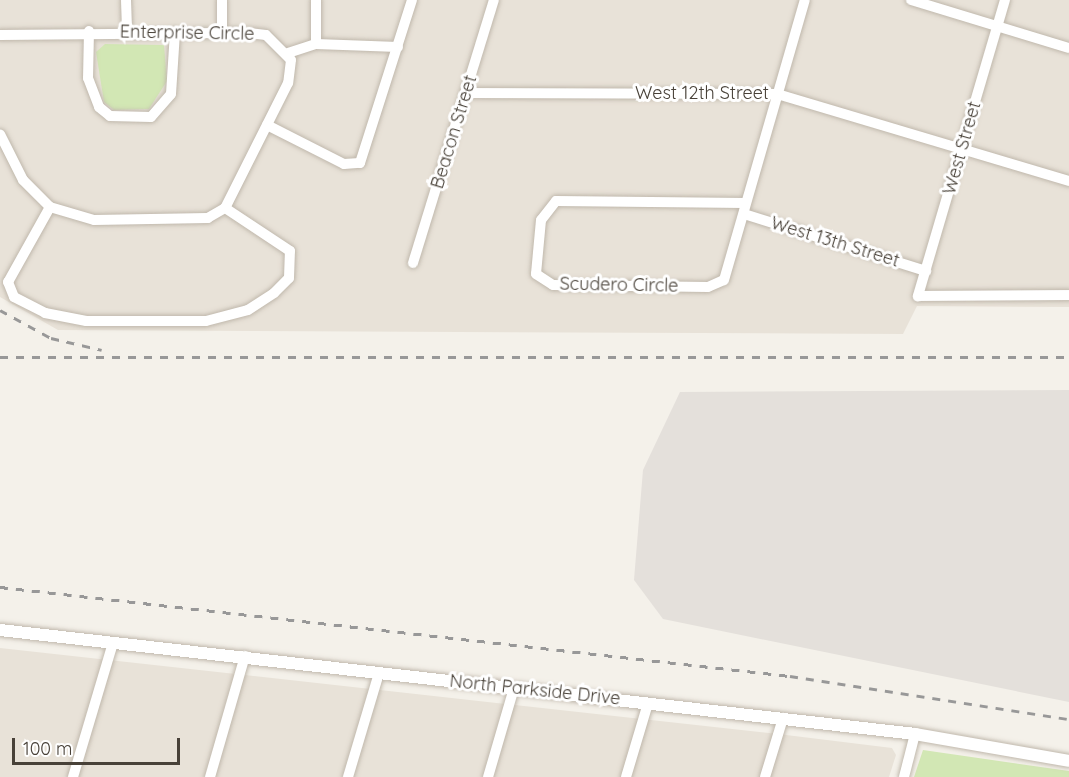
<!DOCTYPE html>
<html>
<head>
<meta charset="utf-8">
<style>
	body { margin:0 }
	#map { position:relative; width:1069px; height:777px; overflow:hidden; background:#f4f1ea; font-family:Quicksand,sans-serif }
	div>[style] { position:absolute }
	.residential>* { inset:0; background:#e8e2d8 }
	.industrial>* { inset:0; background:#e4e0db }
	.green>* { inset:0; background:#d2e7b4 }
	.roads { filter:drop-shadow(0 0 2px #c0b8ac) drop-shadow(0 0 2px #c0b8ac) }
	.minor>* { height:10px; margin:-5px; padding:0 5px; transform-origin:5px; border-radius:5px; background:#fff }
	.tertiary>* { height:12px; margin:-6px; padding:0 6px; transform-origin:6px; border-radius:6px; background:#fff }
	.rail>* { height:3px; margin-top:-1.5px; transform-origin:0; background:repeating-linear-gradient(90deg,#989898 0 8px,transparent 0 16px) }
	span { translate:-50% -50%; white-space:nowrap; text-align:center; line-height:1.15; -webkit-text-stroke:6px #fff; paint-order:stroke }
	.street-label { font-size:18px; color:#484138 }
	.scale { position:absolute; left:12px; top:738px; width:168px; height:27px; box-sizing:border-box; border:3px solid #484138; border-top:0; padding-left:8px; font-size:18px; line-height:21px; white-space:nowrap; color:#484138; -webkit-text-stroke:4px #fff; paint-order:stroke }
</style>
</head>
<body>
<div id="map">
	<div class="residential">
		<div style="clip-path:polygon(0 0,1069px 0,1069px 307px,917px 306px,903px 334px,58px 330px,0 297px)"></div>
		<div style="clip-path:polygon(0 648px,778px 734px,892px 748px,896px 755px,889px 777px,0 777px)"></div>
	</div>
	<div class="industrial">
		<div style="clip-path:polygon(1069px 390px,1069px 702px,663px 619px,634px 580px,643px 470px,680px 392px)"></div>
	</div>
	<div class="green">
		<div style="clip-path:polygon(105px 44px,164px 45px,167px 81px,149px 109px,114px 110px,104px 102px,96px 52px)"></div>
		<div style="clip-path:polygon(923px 750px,1069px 771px,1069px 777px,914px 777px)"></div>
	</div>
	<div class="roads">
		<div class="minor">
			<div style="left:126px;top:0;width:32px;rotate:88deg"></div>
			<div style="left:222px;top:0;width:33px;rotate:90deg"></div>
			<div style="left:316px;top:0;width:44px;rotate:90deg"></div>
			<div style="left:911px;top:0;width:165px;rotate:16.9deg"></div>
			<div style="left:1005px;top:0;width:309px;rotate:106.4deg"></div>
			<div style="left:918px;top:296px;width:151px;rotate:-0.4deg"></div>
			<div style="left:89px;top:31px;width:47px;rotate:91.2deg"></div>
			<div style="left:88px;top:78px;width:31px;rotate:69deg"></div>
			<div style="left:99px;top:107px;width:14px;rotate:39deg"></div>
			<div style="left:110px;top:116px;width:41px;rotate:1.4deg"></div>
			<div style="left:151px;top:117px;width:30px;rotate:-49deg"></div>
			<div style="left:171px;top:94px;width:62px;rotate:-86.3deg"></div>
			<div style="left:0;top:35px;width:249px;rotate:-0.5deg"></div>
			<div style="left:249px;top:33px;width:17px;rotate:7deg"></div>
			<div style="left:266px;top:35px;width:35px;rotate:45deg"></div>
			<div style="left:291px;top:60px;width:23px;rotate:97deg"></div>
			<div style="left:288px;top:83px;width:140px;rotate:116.7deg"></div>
			<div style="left:225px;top:208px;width:20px;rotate:150deg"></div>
			<div style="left:208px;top:218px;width:114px;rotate:179deg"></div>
			<div style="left:94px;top:220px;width:46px;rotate:-163.5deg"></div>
			<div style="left:50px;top:207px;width:38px;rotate:-135deg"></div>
			<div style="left:23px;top:180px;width:51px;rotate:-116.6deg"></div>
			<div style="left:288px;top:53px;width:29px;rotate:-18deg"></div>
			<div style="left:316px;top:44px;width:82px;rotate:2.1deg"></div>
			<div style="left:466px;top:93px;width:311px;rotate:0.2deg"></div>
			<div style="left:777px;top:94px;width:305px;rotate:16.6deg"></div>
			<div style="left:267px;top:125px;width:86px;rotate:26.9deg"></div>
			<div style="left:344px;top:164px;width:16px;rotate:-4deg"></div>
			<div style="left:360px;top:163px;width:171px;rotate:-72.3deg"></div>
			<div style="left:745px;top:203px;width:189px;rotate:-179.4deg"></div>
			<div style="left:556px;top:201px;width:24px;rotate:128deg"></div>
			<div style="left:541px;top:220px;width:54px;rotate:95.3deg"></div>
			<div style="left:536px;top:274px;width:20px;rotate:33deg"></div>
			<div style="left:553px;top:285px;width:155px;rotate:0.7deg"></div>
			<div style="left:708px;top:287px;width:17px;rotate:-24deg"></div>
			<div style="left:724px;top:280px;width:291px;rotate:-73.9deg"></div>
			<div style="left:50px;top:207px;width:86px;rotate:119.2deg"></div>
			<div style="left:8px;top:282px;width:16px;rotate:68deg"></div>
			<div style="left:14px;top:297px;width:35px;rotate:27deg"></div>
			<div style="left:45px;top:313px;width:42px;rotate:11deg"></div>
			<div style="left:86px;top:321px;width:120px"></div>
			<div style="left:206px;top:321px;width:43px;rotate:-14.7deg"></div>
			<div style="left:248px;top:310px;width:31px;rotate:-33deg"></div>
			<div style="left:274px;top:293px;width:21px;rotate:-45deg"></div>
			<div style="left:289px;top:278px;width:27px;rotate:-88deg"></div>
			<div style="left:290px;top:251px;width:78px;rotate:-146.5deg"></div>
			<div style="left:744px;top:214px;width:191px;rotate:17.4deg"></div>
			<div style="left:413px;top:263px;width:275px;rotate:-72.9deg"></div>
			<div style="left:73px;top:777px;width:140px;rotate:-73.4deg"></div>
			<div style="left:210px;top:777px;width:126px;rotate:-73.9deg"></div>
			<div style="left:348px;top:777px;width:109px;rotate:-73.4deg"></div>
			<div style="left:488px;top:777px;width:93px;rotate:-73.7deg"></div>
			<div style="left:626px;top:777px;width:77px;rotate:-73.4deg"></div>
			<div style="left:765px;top:777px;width:62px;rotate:-73deg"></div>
			<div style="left:904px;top:777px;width:44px;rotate:-75.7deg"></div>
		</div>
		<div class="tertiary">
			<div style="left:0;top:630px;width:921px;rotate:6.48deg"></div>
			<div style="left:915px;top:734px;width:156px;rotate:9.9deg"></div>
		</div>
	</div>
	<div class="rail">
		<div style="left:0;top:310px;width:58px;rotate:28.8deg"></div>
		<div style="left:51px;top:338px;width:52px;rotate:13.2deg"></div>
		<div style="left:0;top:357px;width:1069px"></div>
		<div style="left:0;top:587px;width:795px;rotate:6.43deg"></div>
		<div style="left:790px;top:676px;width:282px;rotate:8.8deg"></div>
	</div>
	<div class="street-label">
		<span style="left:187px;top:33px;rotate:1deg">Enterprise Circle</span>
		<span style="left:702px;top:93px">West 12th Street</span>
		<span style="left:454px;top:132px;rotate:-73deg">Beacon Street</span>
		<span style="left:962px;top:148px;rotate:-74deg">West Street</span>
		<span style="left:835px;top:242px;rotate:17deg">West 13th Street</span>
		<span style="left:619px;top:285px;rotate:1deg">Scudero Circle</span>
		<span style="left:535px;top:690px;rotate:6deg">North Parkside Drive</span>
	</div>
	<div class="scale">100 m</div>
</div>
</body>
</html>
